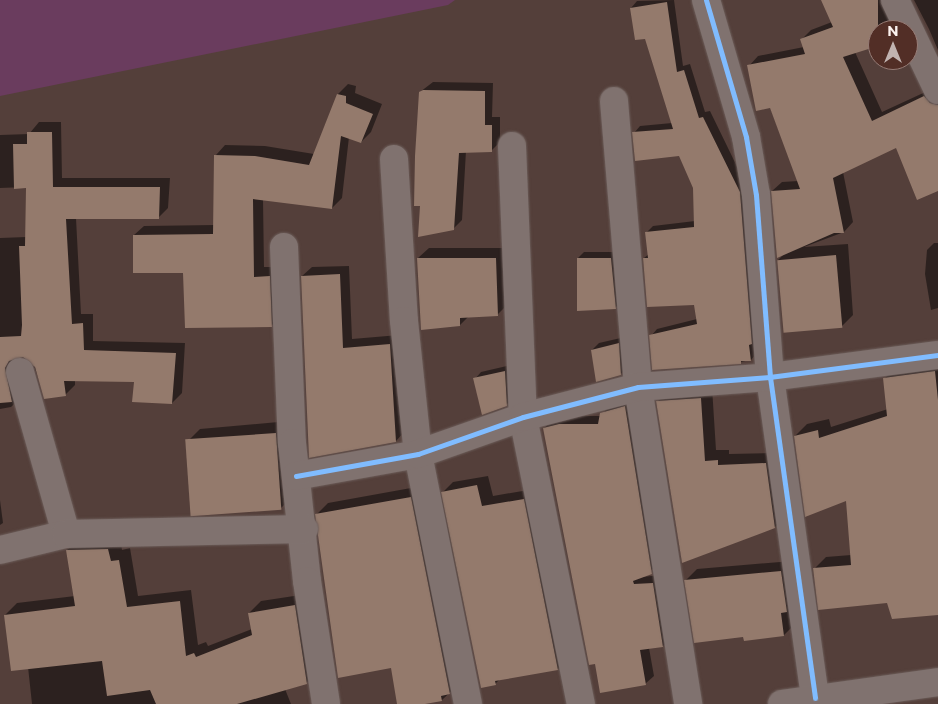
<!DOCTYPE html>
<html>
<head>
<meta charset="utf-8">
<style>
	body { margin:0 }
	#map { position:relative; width:938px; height:704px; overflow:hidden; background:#543f3a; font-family:Montserrat,sans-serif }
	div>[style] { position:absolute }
	.green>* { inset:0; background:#6a3c5e }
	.shadow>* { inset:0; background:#0007 }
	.building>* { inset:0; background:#947a6c; transform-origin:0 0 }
	.roads { filter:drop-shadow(0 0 1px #6b5c58) drop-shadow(0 0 1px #6b5c58) }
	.minor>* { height:28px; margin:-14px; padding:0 14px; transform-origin:14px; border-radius:14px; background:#80726f }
	.tertiary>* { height:28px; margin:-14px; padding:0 14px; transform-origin:14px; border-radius:14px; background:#80726f }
	.cycleway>* { height:5px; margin:-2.5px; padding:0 2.5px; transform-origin:2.5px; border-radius:2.5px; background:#80bcff }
	span { translate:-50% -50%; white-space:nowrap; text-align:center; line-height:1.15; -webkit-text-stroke:5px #522e26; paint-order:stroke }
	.north { position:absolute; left:868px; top:20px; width:50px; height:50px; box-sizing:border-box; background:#522e26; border:1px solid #967c76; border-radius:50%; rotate:0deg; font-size:14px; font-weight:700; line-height:20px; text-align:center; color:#fcf2ef }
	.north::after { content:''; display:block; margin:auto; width:18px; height:22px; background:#c1b3b0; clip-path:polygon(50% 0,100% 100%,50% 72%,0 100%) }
</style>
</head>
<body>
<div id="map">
	<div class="green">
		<div style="clip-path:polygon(0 0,455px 0,448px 5px,0 96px)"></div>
	</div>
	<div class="shadow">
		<div style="clip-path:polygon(674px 0,683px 66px,690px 64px,705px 112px,710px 111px,746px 185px,757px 353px,751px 360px,740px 362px,651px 336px,657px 329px,697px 319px,695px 303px,644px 258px,649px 254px,646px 233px,653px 226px,695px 221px,695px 188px,680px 154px,634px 133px,640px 126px,672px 123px,645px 37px,631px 8px,637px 1px)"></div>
		<div style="clip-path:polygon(822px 0,893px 0,905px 30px,878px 30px,878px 44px,855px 52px,882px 112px,934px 88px,938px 93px,938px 190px,897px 146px,843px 172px,853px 222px,844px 232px,804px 247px,848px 244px,853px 315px,842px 326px,778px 260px,784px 254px,772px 191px,782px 182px,798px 181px,770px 107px,749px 66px,758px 56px,804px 47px,801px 40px,811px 30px,832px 22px)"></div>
		<div style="clip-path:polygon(914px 0,938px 0,938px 50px,929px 29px)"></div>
		<div style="clip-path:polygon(433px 82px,493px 83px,492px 117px,500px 117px,500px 142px,492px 150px,466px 151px,462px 220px,453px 229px,421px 205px,420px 92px)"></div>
		<div style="clip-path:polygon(348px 84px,356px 86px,355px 93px,382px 104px,371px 132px,361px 142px,349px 137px,342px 198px,332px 208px,263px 199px,264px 267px,279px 267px,281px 316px,271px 326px,134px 235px,144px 226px,214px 225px,216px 155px,225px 145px,265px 146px,314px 154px,338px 94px)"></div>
		<div style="clip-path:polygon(39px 122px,61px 122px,62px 178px,170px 178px,168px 208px,158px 218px,76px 218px,81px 314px,93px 314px,93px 341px,185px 343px,182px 393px,172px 403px,135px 381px,75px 380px,75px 385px,65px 395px,45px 397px,32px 360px,24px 355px,17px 357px,21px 397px,11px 407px,0 409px,0 238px,26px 237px,27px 187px,0 188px,0 135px,29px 134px)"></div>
		<div style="clip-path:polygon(934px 243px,938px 243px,938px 308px,931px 310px,925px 274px,927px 250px)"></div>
		<div style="clip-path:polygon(429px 248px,506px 248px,508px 304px,497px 315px,469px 316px,460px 325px,418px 258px)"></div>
		<div style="clip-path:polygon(584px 252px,618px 252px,622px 301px,615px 308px,578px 258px)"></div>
		<div style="clip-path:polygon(349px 266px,352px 339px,399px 335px,405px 431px,396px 441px,302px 276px,312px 267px)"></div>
		<div style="clip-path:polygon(625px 337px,627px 367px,621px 374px,592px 350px,599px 343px)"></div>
		<div style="clip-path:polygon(938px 361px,938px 613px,888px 602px,814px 569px,826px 557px,851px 555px,848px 500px,795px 436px,807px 424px,829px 419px,831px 427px,888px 409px,885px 378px,897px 366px)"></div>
		<div style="clip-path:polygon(511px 365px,513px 398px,506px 405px,475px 379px,481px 372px)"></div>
		<div style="clip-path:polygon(712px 387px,716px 450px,729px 450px,729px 454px,777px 453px,786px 515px,775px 527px,682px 561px,657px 402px,669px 391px)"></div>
		<div style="clip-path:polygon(633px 399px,659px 564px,642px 577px,661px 575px,671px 638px,663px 646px,649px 648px,654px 676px,645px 684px,544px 428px,553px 420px,568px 416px,601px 416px,610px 405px)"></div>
		<div style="clip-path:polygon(289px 421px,293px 496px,280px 509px,187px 442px,200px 429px)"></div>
		<div style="clip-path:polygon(488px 476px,493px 496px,534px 489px,568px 659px,558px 669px,500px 679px,495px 684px,443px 492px,453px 482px)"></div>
		<div style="clip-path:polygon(422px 486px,461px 682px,442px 700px,399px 704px,392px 667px,317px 514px,328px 503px)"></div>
		<div style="clip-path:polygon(0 500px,3px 523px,0 525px)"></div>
		<div style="clip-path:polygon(120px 537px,122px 550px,130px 548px,138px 596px,191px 590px,198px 645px,206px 642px,208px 646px,252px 629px,249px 613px,261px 601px,307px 594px,319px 671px,306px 683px,285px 689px,291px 704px,32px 704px,28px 667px,5px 615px,17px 603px,75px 596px,67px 550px,79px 539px)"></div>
		<div style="clip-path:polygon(792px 561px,795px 624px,784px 635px,745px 640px,745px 635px,686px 580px,697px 569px)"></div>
	</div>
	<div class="building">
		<div style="clip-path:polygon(821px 0,878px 0,878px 46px,843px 57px,872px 121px,924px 96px,930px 103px,938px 105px,938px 191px,917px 200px,896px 148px,833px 178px,844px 233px,834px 233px,777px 258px,771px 191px,800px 189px,770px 108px,756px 111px,747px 65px,805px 54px,800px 39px,833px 27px)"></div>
		<div style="clip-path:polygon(667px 2px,677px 72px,684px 70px,699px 118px,703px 117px,740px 192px,752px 344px,749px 345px,751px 361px,741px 361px,741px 364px,652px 370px,649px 335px,697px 324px,694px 305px,647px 307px,643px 258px,648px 258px,645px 232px,694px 227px,693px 188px,679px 156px,635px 161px,632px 132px,673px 129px,645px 39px,635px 40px,630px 8px)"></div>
		<div style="clip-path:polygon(423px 90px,485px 91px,485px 125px,492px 125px,492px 152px,459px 153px,454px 230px,418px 237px,420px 206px,414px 206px,415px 156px,419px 92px)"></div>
		<div style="clip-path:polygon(337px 94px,346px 96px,346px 103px,373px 114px,361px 143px,341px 136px,332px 209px,253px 199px,254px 277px,270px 276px,272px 327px,185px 328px,183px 273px,133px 273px,133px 235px,213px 234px,214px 155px,255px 156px,309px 165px)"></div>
		<div style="clip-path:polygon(27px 132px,52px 132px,53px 187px,160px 187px,159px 219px,66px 219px,72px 324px,83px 323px,84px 350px,176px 353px,172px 404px,132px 402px,134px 382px,64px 381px,66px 396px,44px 399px,35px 367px,23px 357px,9px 361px,5px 368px,12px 402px,0 403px,0 337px,21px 336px,22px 325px,19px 246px,25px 246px,26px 188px,14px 189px,13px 144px,27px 144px)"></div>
		<div style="left:836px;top:255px;width:73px;height:59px;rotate:85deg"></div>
		<div style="clip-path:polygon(417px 258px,496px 258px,498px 316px,460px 318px,460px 326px,421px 330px)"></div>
		<div style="clip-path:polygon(577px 258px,611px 258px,616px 309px,577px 311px)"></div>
		<div style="clip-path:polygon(340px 274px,343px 348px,390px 344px,396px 442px,309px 458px,301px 276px)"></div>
		<div style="clip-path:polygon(619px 343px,621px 375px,596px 382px,591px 350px)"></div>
		<div style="clip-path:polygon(505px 371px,507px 406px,482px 415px,473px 378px)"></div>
		<div style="clip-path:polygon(935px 371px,938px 400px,938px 615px,892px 619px,887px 603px,818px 610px,813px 568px,851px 565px,846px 501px,805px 517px,794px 436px,818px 430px,819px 438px,887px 416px,883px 378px)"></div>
		<div style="clip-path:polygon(701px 398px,705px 461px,718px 460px,718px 465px,766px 463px,775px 528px,682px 563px,656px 401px)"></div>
		<div style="clip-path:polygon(625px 406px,652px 574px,633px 581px,634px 584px,653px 583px,663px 647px,640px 650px,646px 685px,600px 693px,595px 664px,589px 665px,543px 428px,559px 424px,598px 424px,600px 413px)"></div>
		<div style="left:276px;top:433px;width:77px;height:91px;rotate:86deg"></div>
		<div style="clip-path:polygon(477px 485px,482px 506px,524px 499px,558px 670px,495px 681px,496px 685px,481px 688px,441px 492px)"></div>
		<div style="clip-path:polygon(411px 497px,450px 694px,441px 696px,442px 701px,425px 704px,397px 704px,391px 668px,338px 678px,315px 514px)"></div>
		<div style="clip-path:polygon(108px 549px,111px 561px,119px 560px,127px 607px,180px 601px,186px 656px,194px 653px,196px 657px,252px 635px,248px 613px,295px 605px,307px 684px,237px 704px,156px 704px,150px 690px,107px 696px,102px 661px,11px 671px,4px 615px,75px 606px,66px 550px)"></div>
		<div style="clip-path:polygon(781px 571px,787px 612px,781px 613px,784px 636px,744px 641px,743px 637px,694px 643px,684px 580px)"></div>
	</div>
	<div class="roads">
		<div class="minor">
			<div style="left:706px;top:0;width:143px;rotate:73.7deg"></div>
			<div style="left:746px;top:137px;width:59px;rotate:80.2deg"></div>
			<div style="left:756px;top:195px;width:183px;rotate:85.6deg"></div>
			<div style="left:770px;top:377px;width:324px;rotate:82deg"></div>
			<div style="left:895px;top:0;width:100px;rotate:64.5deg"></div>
			<div style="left:614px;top:101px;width:287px;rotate:85.2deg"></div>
			<div style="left:638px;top:387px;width:321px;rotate:81deg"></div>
			<div style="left:512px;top:146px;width:271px;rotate:87.7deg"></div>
			<div style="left:523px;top:417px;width:293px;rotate:78.6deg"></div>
			<div style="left:394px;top:159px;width:162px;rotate:86.5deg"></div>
			<div style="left:404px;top:321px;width:134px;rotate:84deg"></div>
			<div style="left:418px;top:454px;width:255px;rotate:78.7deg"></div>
			<div style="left:284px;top:247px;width:196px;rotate:87.7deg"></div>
			<div style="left:292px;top:443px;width:139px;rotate:83.8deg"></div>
			<div style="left:307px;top:581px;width:124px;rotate:81.2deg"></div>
			<div style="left:20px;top:372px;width:168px;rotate:74.1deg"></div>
			<div style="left:296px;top:476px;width:124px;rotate:-10.2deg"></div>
			<div style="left:418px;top:454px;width:111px;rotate:-19.4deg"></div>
			<div style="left:523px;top:417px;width:119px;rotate:-14.6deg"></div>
			<div style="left:638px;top:387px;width:132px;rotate:-4.3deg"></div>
			<div style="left:770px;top:377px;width:169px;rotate:-7.5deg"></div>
			<div style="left:0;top:550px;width:68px;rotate:-13.6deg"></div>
			<div style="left:66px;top:534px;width:238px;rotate:-1.2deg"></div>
		</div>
		<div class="tertiary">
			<div style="left:782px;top:704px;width:158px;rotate:-8deg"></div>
		</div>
	</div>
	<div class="cycleway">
		<div style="left:706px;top:0;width:143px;rotate:73.7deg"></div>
		<div style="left:746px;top:137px;width:59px;rotate:80.2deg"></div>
		<div style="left:756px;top:195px;width:183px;rotate:85.6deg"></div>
		<div style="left:770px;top:377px;width:324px;rotate:82deg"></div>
		<div style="left:296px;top:476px;width:124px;rotate:-10.2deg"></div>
		<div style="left:418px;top:454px;width:111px;rotate:-19.4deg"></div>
		<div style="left:523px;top:417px;width:119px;rotate:-14.6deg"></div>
		<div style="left:638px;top:387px;width:132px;rotate:-4.3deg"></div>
		<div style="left:770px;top:377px;width:169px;rotate:-7.5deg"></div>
	</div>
	<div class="north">N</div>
</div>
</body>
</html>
